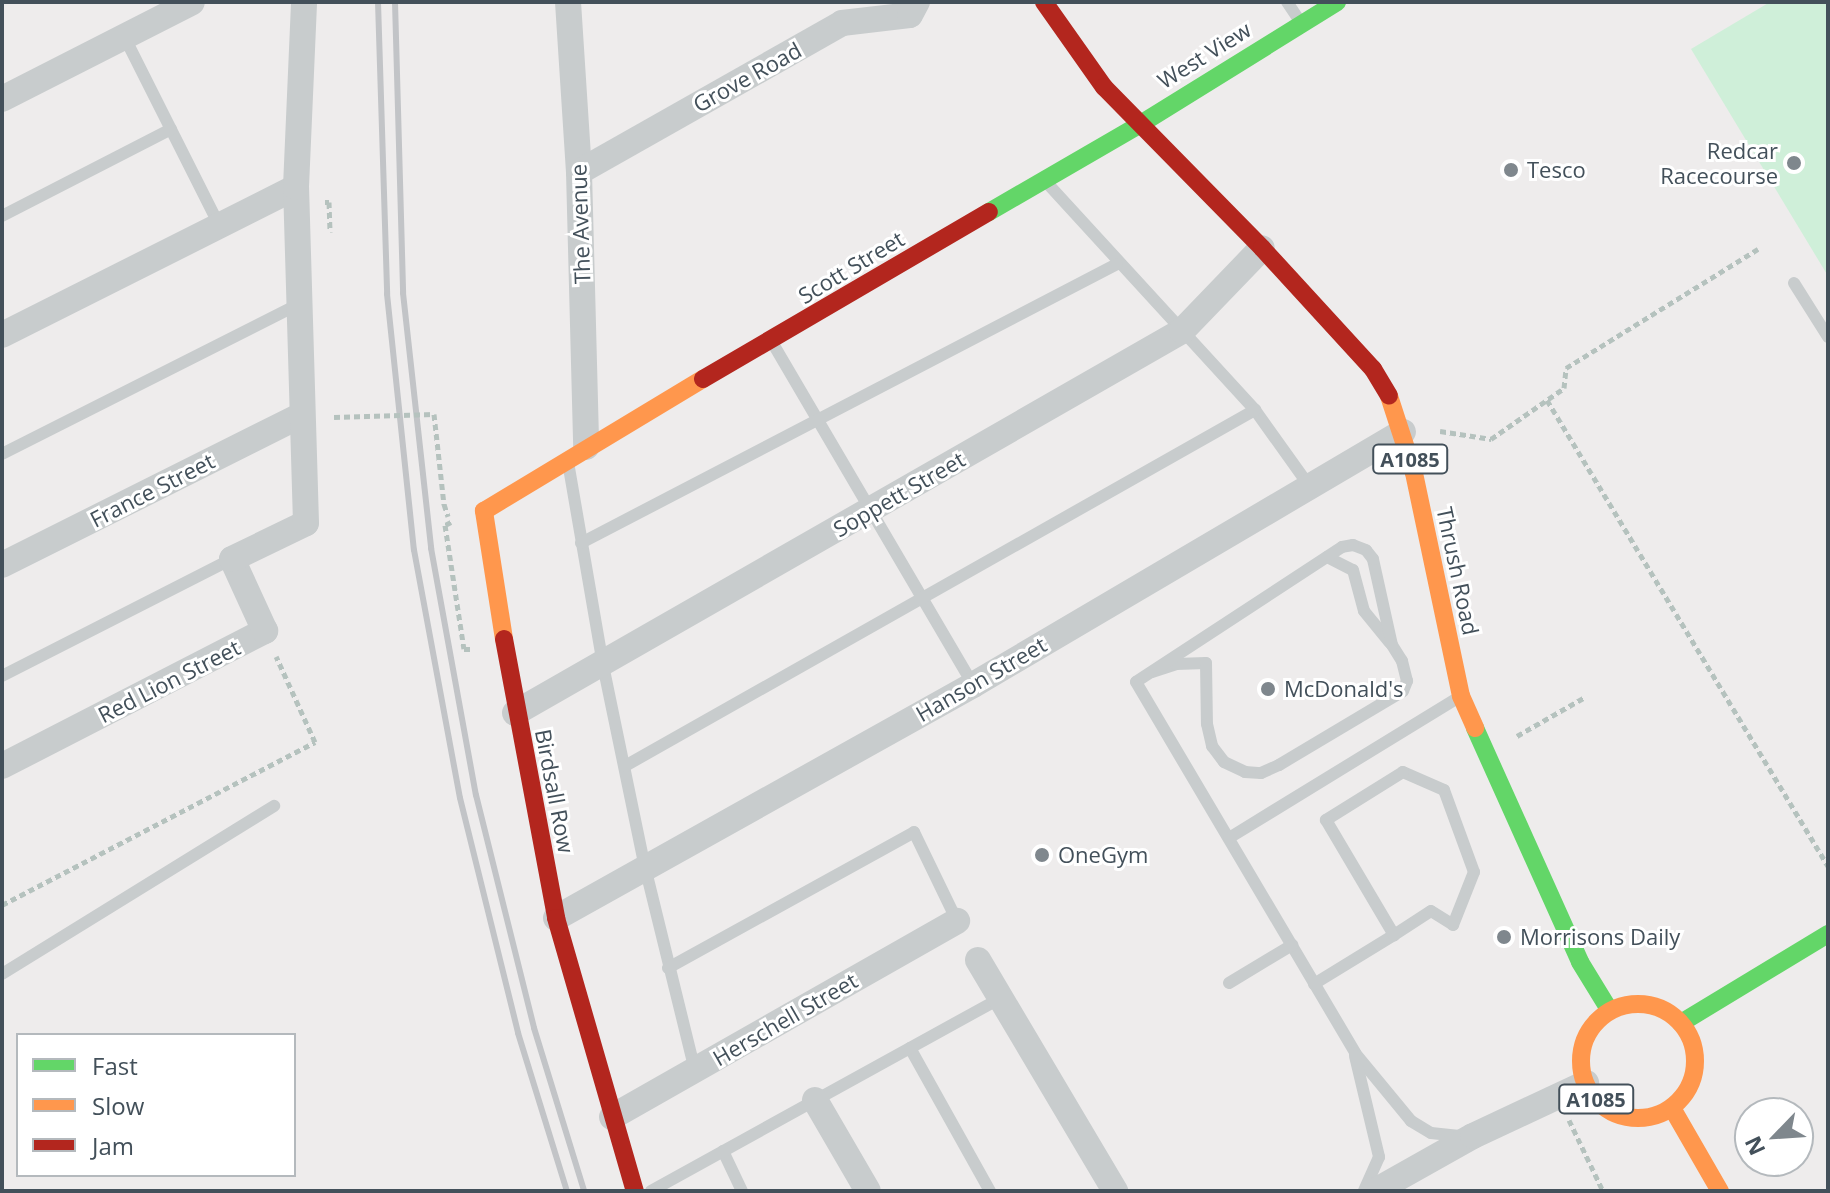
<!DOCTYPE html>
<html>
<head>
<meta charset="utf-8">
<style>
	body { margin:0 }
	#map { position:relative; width:1830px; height:1193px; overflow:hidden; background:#eeecec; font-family:"Open Sans",sans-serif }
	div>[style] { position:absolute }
	.green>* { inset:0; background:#cfefd9 }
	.path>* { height:5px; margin-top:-2.5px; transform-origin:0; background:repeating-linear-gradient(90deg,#b5c2be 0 6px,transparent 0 10px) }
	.lane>* { height:12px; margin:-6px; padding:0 6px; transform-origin:6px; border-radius:6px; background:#c8cccd }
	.street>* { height:26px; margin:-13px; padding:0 13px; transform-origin:13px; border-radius:13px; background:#c8cccd }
	.fast>* { height:18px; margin:-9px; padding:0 9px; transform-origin:9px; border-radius:9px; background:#63d668 }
	.slow>* { height:18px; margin:-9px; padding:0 9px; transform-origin:9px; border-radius:9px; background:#ff974d }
	.slow>.ring { margin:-9px; padding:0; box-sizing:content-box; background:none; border:18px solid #ff974d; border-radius:50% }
	.jam>* { height:18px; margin:-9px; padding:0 9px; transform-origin:9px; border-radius:9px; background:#b3261e }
	.rail>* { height:6px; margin:-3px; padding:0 3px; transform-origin:3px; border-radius:3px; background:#c2c4c7 }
	.path-bridge>* { height:5px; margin-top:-2.5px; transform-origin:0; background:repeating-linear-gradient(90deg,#b5c2be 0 6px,transparent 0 10px) }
	.dots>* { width:22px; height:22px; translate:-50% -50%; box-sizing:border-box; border:4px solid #fff; border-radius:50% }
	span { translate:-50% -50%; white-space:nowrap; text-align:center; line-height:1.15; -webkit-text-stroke:6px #fff; paint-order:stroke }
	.shield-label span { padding:2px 6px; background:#fff; border:2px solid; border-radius:6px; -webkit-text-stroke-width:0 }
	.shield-label { font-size:20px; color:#43505a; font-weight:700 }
	.street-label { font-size:22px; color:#43505a }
	.poi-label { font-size:22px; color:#43505a }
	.right { translate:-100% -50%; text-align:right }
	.left { translate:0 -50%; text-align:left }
	.frame { position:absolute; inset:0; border:4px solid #43505a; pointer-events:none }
	.legend { position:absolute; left:16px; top:1033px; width:280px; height:144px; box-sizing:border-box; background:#fff; border:2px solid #b4b9bd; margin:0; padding:10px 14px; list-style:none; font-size:24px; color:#43505a }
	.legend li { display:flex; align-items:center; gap:16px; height:40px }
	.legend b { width:40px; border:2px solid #b4b9bd }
	.north { position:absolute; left:1734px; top:1097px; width:80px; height:80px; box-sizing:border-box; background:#fff; border:2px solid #b4b9bd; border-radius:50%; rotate:245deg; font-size:22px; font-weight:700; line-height:32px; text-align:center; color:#43505a }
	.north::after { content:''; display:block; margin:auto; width:28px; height:36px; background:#7f878d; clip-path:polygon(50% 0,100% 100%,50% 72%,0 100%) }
</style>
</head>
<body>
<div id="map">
	<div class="green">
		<div style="clip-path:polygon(1770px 2px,1828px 2px,1828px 276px,1691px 49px)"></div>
	</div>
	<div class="path">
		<div style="left:325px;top:202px;width:4px"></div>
		<div style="left:329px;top:202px;width:30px;rotate:88deg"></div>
		<div style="left:1547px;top:400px;width:544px;rotate:58.91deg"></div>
		<div style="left:434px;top:414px;width:91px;rotate:83.7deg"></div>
		<div style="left:444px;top:504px;width:13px;rotate:72deg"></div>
		<div style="left:1440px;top:431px;width:52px;rotate:8.9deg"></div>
		<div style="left:1491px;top:439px;width:89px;rotate:-34.9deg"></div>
		<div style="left:1564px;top:388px;width:20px;rotate:-84deg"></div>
		<div style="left:1566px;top:368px;width:226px;rotate:-31.8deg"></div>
		<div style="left:451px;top:522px;width:7px;rotate:153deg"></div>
		<div style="left:445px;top:525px;width:125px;rotate:81.3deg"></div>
		<div style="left:464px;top:649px;width:9px"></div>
		<div style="left:1517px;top:736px;width:78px;rotate:-29.8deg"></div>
		<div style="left:2px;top:905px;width:353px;rotate:-27.5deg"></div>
		<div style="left:315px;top:742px;width:94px;rotate:-114.4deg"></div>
		<div style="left:1569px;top:1120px;width:79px;rotate:64.4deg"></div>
	</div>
	<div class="lane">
		<div style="left:1287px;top:2px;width:22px;rotate:56deg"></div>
		<div style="left:124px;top:36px;width:212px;rotate:63.3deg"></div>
		<div style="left:1048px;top:184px;width:306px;rotate:47.5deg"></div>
		<div style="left:1255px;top:410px;width:95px;rotate:54.5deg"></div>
		<div style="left:2px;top:216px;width:190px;rotate:-27.2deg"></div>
		<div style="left:1794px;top:283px;width:64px;rotate:57.8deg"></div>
		<div style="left:772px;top:342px;width:398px;rotate:59.6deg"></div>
		<div style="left:2px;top:454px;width:333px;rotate:-26.8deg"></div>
		<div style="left:568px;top:462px;width:206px;rotate:80.2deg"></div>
		<div style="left:603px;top:665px;width:206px;rotate:78.3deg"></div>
		<div style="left:645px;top:867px;width:209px;rotate:76.2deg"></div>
		<div style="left:581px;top:543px;width:604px;rotate:-27.5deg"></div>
		<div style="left:1327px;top:557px;width:29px;rotate:27deg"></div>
		<div style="left:1353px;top:570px;width:42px;rotate:75deg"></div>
		<div style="left:1364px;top:611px;width:41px;rotate:50.9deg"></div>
		<div style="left:1152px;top:672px;width:25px;rotate:-18deg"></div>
		<div style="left:1176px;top:664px;width:30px;rotate:-2deg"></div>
		<div style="left:1206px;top:663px;width:61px;rotate:89.1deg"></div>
		<div style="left:1207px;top:724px;width:23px;rotate:77deg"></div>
		<div style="left:1212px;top:746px;width:20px;rotate:53deg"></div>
		<div style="left:1224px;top:762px;width:23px;rotate:25deg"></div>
		<div style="left:1245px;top:772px;width:16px;rotate:4deg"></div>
		<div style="left:1261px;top:773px;width:20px;rotate:-24deg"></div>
		<div style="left:1279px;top:765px;width:144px;rotate:-30.8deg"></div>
		<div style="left:1403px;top:691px;width:11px;rotate:-68deg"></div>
		<div style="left:1407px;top:681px;width:21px;rotate:-104deg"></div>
		<div style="left:1402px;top:661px;width:19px;rotate:-122deg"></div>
		<div style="left:1392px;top:645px;width:88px;rotate:-102.5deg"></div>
		<div style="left:1373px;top:559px;width:11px;rotate:-128deg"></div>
		<div style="left:1366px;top:550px;width:14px;rotate:-159deg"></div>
		<div style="left:1353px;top:545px;width:11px;rotate:170deg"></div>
		<div style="left:1342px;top:547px;width:246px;rotate:146.8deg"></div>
		<div style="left:1136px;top:682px;width:431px;rotate:59.4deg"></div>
		<div style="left:1355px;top:1053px;width:88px;rotate:50.5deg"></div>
		<div style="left:1411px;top:1121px;width:23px;rotate:31deg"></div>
		<div style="left:1431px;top:1133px;width:31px;rotate:6deg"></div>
		<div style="left:2px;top:676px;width:258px;rotate:-27deg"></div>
		<div style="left:625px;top:766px;width:724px;rotate:-29.47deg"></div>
		<div style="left:1229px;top:838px;width:264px;rotate:-31.5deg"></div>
		<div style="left:668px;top:968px;width:281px;rotate:-28.9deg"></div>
		<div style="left:914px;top:832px;width:99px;rotate:64.2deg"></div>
		<div style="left:2px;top:974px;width:320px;rotate:-31.7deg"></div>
		<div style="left:1229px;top:983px;width:74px;rotate:-31.1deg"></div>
		<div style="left:1314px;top:984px;width:94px;rotate:-31.5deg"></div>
		<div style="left:1394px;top:935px;width:44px;rotate:-33deg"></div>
		<div style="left:1431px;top:911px;width:26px;rotate:32deg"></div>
		<div style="left:1453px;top:925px;width:57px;rotate:-68.4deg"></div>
		<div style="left:1474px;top:872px;width:87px;rotate:-110.1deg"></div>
		<div style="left:1444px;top:790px;width:45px;rotate:-156.3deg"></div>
		<div style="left:1403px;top:772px;width:91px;rotate:148.1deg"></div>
		<div style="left:1326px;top:820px;width:134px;rotate:59.4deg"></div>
		<div style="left:910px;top:1048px;width:164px;rotate:60.8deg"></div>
		<div style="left:1355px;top:1056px;width:104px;rotate:76.6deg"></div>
		<div style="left:1379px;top:1157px;width:37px;rotate:114deg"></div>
		<div style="left:723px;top:1151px;width:44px;rotate:64.6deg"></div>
		<div style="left:651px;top:1191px;width:397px;rotate:-28.9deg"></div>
	</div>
	<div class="street">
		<div style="left:568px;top:2px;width:170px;rotate:86.3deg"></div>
		<div style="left:579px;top:172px;width:275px;rotate:88.5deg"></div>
		<div style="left:2px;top:99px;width:213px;rotate:-27deg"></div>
		<div style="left:579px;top:172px;width:302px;rotate:-29.5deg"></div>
		<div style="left:842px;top:23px;width:68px;rotate:-6.7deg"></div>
		<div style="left:910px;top:15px;width:15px;rotate:-62deg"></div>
		<div style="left:2px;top:335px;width:329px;rotate:-26.7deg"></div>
		<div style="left:2px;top:565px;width:335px;rotate:-26.6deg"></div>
		<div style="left:515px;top:713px;width:769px;rotate:-29.8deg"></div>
		<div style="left:1182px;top:331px;width:115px;rotate:-46.1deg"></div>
		<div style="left:2px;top:766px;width:296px;rotate:-27.2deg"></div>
		<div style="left:265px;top:631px;width:79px;rotate:-114.6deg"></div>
		<div style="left:232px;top:559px;width:82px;rotate:-25.9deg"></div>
		<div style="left:306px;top:523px;width:336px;rotate:-91.7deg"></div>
		<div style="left:296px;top:187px;width:185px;rotate:-87.5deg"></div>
		<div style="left:556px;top:918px;width:478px;rotate:-29.2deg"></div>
		<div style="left:973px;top:685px;width:499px;rotate:-30.5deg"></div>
		<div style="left:978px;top:960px;width:269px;rotate:59.3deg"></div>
		<div style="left:815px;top:1100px;width:105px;rotate:59.8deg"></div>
		<div style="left:612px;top:1117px;width:397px;rotate:-29.6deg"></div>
		<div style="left:1375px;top:1191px;width:112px;rotate:-29.3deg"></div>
		<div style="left:1473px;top:1136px;width:125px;rotate:-25.1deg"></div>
	</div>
	<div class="fast">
		<div style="left:989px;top:212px;width:173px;rotate:-30.1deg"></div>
		<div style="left:1139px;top:125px;width:233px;rotate:-31.8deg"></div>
		<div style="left:1475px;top:728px;width:256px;rotate:65.8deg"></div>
		<div style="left:1580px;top:962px;width:57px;rotate:58.5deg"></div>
		<div style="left:1681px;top:1023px;width:172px;rotate:-31.2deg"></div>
	</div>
	<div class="slow">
		<div style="left:1389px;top:396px;width:81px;rotate:72deg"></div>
		<div style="left:1414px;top:473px;width:228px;rotate:78.1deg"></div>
		<div style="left:1461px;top:696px;width:35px;rotate:66deg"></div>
		<div style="left:504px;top:639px;width:130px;rotate:-98.9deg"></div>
		<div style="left:484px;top:511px;width:256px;rotate:-31.1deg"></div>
		<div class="ring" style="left:1581px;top:1004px;width:96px;height:96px"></div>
		<div style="left:1672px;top:1108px;width:96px;rotate:60deg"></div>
	</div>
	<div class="jam">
		<div style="left:1044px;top:2px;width:104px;rotate:54.8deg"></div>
		<div style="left:1104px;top:87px;width:226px;rotate:45.5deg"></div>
		<div style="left:1262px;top:248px;width:164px;rotate:47.5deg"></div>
		<div style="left:1373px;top:369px;width:31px;rotate:59deg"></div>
		<div style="left:703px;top:379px;width:331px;rotate:-30.3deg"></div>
		<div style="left:504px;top:639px;width:284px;rotate:79.4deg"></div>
		<div style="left:556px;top:918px;width:284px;rotate:73.9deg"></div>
	</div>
	<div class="rail">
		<div style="left:378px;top:2px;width:292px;rotate:88.2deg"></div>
		<div style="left:387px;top:294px;width:257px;rotate:84deg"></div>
		<div style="left:414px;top:550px;width:252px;rotate:79.5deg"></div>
		<div style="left:460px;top:798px;width:242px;rotate:76.1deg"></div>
		<div style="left:518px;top:1033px;width:165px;rotate:72.8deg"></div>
		<div style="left:395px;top:2px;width:291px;rotate:88.4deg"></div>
		<div style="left:403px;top:293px;width:257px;rotate:83.7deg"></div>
		<div style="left:431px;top:548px;width:251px;rotate:79.7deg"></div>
		<div style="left:476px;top:795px;width:240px;rotate:76deg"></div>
		<div style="left:534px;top:1028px;width:170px;rotate:72.9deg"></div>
	</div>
	<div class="path-bridge">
		<div style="left:334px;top:417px;width:100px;rotate:-1.7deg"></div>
	</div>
	<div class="dots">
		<div style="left:1794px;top:163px;background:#7f878d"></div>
		<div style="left:1511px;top:170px;background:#7f878d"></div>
		<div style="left:1268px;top:689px;background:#7f878d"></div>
		<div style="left:1042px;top:855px;background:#7f878d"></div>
		<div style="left:1504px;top:937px;background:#7f878d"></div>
	</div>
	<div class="shield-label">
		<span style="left:1410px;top:459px">A1085</span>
		<span style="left:1596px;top:1099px">A1085</span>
	</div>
	<div class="street-label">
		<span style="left:1204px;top:55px;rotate:-32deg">West View</span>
		<span style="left:747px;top:77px;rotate:-29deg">Grove Road</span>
		<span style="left:580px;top:224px;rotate:-92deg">The Avenue</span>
		<span style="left:851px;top:267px;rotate:-31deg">Scott Street</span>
		<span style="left:152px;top:490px;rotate:-27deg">France Street</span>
		<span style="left:899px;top:494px;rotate:-30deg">Soppett Street</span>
		<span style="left:1458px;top:571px;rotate:78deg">Thrush Road</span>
		<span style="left:981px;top:679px;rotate:-30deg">Hanson Street</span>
		<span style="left:169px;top:681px;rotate:-27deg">Red Lion Street</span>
		<span style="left:555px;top:791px;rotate:79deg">Birdsall Row</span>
		<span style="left:785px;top:1019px;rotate:-30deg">Herschell Street</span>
	</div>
	<div class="poi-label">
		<span class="right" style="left:1778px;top:163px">Redcar<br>Racecourse</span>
		<span class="left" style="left:1527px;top:170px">Tesco</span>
		<span class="left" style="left:1284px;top:689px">McDonald's</span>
		<span class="left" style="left:1058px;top:855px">OneGym</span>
		<span class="left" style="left:1520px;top:937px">Morrisons Daily</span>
	</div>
	<div class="frame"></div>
	<ul class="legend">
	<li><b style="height:10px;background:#63d668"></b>Fast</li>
	<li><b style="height:10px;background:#ff974d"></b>Slow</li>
	<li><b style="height:10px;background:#b3261e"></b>Jam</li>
	</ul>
	<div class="north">N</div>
</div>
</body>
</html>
